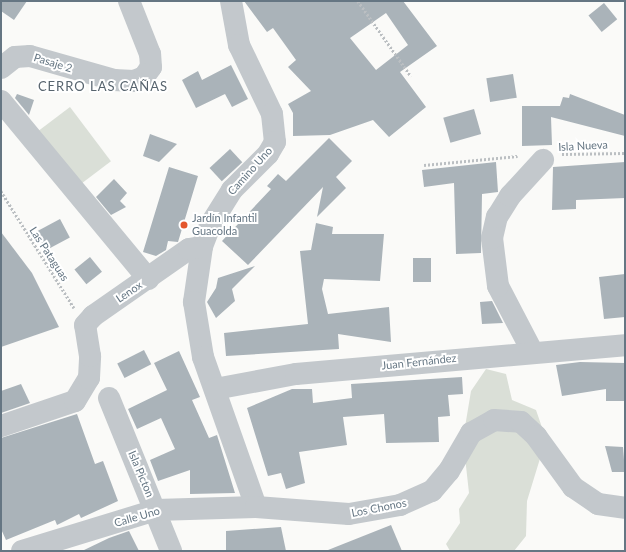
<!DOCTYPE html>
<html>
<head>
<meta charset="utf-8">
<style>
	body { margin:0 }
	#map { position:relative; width:626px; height:552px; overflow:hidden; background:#fafaf8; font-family:Lato,sans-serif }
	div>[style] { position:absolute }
	.green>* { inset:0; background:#dadfd7; transform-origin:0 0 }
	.building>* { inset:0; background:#aab3b9; transform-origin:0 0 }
	.path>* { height:2.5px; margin-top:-1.25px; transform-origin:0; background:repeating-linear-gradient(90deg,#bbbfc2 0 2px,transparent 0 4px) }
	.minor>* { height:22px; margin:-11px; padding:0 11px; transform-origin:11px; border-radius:11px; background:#c3c8cc }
	.dots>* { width:11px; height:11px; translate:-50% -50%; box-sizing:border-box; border:2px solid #fff; border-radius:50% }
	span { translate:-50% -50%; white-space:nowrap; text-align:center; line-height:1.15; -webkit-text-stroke:4px #fff; paint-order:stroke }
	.street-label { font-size:11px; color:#657683 }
	.poi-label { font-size:11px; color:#657683 }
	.left { translate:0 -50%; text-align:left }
	.quarter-label { font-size:13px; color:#57646e; letter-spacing:1px }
	.frame { position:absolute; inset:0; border:2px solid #657683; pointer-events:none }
</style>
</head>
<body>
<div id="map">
	<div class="green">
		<div style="left:70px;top:107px;width:68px;height:43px;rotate:53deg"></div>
		<div style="clip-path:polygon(486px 369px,506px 374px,512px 400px,536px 410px,546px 439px,527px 501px,526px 536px,514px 551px,450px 551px,446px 544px,460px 523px,459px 509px,469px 493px,463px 439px,471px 391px)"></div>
	</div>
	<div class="building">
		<div style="clip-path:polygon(1px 1px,27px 1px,14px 20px,1px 11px)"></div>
		<div style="clip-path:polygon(evenodd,244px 1px,403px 1px,437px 46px,400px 72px,426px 107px,389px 137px,373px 120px,330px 135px,293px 136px,293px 113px,288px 104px,311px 91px,288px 67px,296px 60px,273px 28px,267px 32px,244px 1px,386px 13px,408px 45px,376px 70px,350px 38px,386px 13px)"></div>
		<div style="left:604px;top:3px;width:21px;height:20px;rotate:51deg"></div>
		<div style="clip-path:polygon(231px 65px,248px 99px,232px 107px,225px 94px,196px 108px,182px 80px,198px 71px,202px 80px)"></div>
		<div style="left:513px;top:74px;width:24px;height:27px;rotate:81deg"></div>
		<div style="clip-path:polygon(17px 94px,34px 100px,29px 115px,15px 98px)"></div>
		<div style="clip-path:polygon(570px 94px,625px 115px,625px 136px,551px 117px,552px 145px,522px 146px,522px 106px,560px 106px,563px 97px,569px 98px)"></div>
		<div style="left:474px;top:109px;width:26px;height:32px;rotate:74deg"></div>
		<div style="clip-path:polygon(150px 134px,177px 144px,159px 162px,143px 156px)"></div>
		<div style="clip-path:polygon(329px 138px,352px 161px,336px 177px,346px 188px,317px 217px,323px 187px,248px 265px,222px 241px,271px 189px,267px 186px,278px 174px,286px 181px)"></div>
		<div style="left:230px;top:149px;width:18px;height:28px;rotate:47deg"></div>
		<div style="clip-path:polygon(496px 162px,498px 192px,482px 194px,481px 253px,456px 254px,454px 183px,424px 187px,422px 170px)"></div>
		<div style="clip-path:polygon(625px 162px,625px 198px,576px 200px,576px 209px,552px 210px,553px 167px)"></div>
		<div style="clip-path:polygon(169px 167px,198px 176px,178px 242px,168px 241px,166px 250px,156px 256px,143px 252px)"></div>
		<div style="clip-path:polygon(114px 179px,127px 193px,120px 201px,126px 207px,111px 215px,96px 197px)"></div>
		<div style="left:60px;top:219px;width:21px;height:27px;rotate:62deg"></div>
		<div style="clip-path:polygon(316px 223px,333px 227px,332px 234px,384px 234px,380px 281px,324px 279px,322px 289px,328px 314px,389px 307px,391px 342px,338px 334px,339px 349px,226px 356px,224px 333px,308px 324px,300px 251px,311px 250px)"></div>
		<div style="clip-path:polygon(1px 232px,32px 273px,59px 327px,1px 347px)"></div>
		<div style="left:90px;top:257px;width:19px;height:20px;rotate:51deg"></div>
		<div style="left:413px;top:258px;width:18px;height:24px"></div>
		<div style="clip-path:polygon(255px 266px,232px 289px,235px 301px,216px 318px,207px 302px,216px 288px,218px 278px)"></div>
		<div style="clip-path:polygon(625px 274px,625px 317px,604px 319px,599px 277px)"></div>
		<div style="clip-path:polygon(492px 301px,503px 323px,482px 324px,480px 302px)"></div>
		<div style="left:144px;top:350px;width:16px;height:30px;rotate:63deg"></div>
		<div style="clip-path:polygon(179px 351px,200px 397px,192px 400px,209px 438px,217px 435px,235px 493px,190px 494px,190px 470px,158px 481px,150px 460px,175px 449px,161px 418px,137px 429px,128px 409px,167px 390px,154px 363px)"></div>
		<div style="clip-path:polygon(580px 362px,625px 363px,625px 401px,606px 401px,606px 389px,562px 396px,556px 365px)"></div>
		<div style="clip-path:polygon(462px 377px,463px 394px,448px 395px,450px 416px,438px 417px,439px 442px,386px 443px,384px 414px,343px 417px,347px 445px,299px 452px,305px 483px,286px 489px,281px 473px,268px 476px,247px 408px,292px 389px,312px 389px,313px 403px,352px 398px,351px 384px)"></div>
		<div style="clip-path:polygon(21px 384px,30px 403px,1px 413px,1px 391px)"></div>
		<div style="clip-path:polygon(77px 414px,95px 464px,103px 461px,118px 501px,81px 518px,79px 514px,57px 525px,55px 520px,6px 540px,1px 529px,1px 438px)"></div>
		<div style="clip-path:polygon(605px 446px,623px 447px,625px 472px,612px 472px)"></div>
		<div style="clip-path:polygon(391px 525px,402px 551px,328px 551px,328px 550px)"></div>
		<div style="clip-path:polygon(281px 527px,286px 551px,226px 551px,226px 531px)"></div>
		<div style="clip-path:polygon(129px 531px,139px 551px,82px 551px,109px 538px)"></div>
	</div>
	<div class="path">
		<div style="left:358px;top:1px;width:92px;rotate:54.8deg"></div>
		<div style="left:562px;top:154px;width:63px;rotate:-0.9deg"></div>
		<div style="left:424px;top:165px;width:94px;rotate:-5.5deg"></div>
		<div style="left:1px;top:191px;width:138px;rotate:58deg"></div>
	</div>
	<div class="minor">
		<div style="left:231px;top:1px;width:45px;rotate:79.7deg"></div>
		<div style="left:239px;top:45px;width:76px;rotate:64.4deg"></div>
		<div style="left:272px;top:114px;width:28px;rotate:84deg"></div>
		<div style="left:275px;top:142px;width:14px;rotate:120deg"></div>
		<div style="left:268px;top:154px;width:51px;rotate:135deg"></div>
		<div style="left:232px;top:190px;width:39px;rotate:122deg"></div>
		<div style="left:211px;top:223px;width:26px;rotate:111deg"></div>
		<div style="left:202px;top:247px;width:56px;rotate:98.3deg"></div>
		<div style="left:194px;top:302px;width:56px;rotate:80.7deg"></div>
		<div style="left:203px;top:357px;width:159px;rotate:70.5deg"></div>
		<div style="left:1px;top:68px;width:18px;rotate:-38deg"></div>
		<div style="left:15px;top:57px;width:15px;rotate:-4deg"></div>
		<div style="left:30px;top:56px;width:87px;rotate:15.9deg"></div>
		<div style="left:114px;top:80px;width:20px;rotate:3deg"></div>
		<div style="left:134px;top:81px;width:11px;rotate:-22deg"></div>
		<div style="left:144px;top:77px;width:12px;rotate:-55deg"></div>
		<div style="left:151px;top:67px;width:13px;rotate:-94deg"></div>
		<div style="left:150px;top:54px;width:57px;rotate:-111.6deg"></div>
		<div style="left:1px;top:101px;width:231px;rotate:50.4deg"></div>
		<div style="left:532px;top:351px;width:73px;rotate:-117.6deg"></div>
		<div style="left:498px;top:286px;width:48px;rotate:-97.1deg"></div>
		<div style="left:492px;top:238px;width:22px;rotate:-77deg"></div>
		<div style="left:497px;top:217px;width:25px;rotate:-58deg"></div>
		<div style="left:510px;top:196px;width:49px;rotate:-47.5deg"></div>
		<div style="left:215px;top:389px;width:82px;rotate:-10.5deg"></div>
		<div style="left:296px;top:374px;width:330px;rotate:-5deg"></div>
		<div style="left:109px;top:398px;width:165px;rotate:67.9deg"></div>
		<div style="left:1px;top:426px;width:78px;rotate:-18.7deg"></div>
		<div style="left:75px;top:401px;width:27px;rotate:-59deg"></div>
		<div style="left:89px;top:378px;width:22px;rotate:-87deg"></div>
		<div style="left:90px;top:356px;width:31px;rotate:-99deg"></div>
		<div style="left:85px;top:325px;width:12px;rotate:-48deg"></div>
		<div style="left:93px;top:316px;width:117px;rotate:-34.9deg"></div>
		<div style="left:189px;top:249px;width:13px;rotate:-9deg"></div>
		<div style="left:22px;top:551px;width:140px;rotate:-17deg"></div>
		<div style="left:156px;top:510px;width:100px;rotate:-1.7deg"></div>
		<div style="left:256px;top:507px;width:93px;rotate:4.3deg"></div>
		<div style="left:349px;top:514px;width:52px;rotate:-10deg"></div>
		<div style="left:400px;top:505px;width:35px;rotate:-24deg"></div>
		<div style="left:432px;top:491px;width:26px;rotate:-50deg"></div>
		<div style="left:449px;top:471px;width:44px;rotate:-59.9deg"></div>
		<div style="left:471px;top:433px;width:26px;rotate:-29deg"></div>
		<div style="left:494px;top:420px;width:27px;rotate:4deg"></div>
		<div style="left:521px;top:422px;width:21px;rotate:43deg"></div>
		<div style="left:536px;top:436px;width:63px;rotate:54deg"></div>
		<div style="left:573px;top:487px;width:30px;rotate:34deg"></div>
		<div style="left:598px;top:504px;width:27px;rotate:8deg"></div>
	</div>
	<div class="dots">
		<div style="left:184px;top:225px;background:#e4572e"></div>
	</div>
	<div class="street-label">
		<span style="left:53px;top:63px;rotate:17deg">Pasaje 2</span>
		<span style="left:583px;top:146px;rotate:-3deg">Isla Nueva</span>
		<span style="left:250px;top:171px;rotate:-48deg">Camino Uno</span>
		<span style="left:49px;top:254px;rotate:57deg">Las Pataguas</span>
		<span style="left:129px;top:292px;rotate:-34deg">Lenox</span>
		<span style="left:419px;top:362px;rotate:-6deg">Juan Fernández</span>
		<span style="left:141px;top:474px;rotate:67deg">Isla Picton</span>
		<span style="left:379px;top:508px;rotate:-11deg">Los Chonos</span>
		<span style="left:137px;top:517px;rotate:-16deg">Calle Uno</span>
	</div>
	<div class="poi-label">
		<span class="left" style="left:192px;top:225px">Jardín Infantil<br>Guacolda</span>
	</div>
	<div class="quarter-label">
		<span style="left:103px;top:86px">CERRO LAS CAÑAS</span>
	</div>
	<div class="frame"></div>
</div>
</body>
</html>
